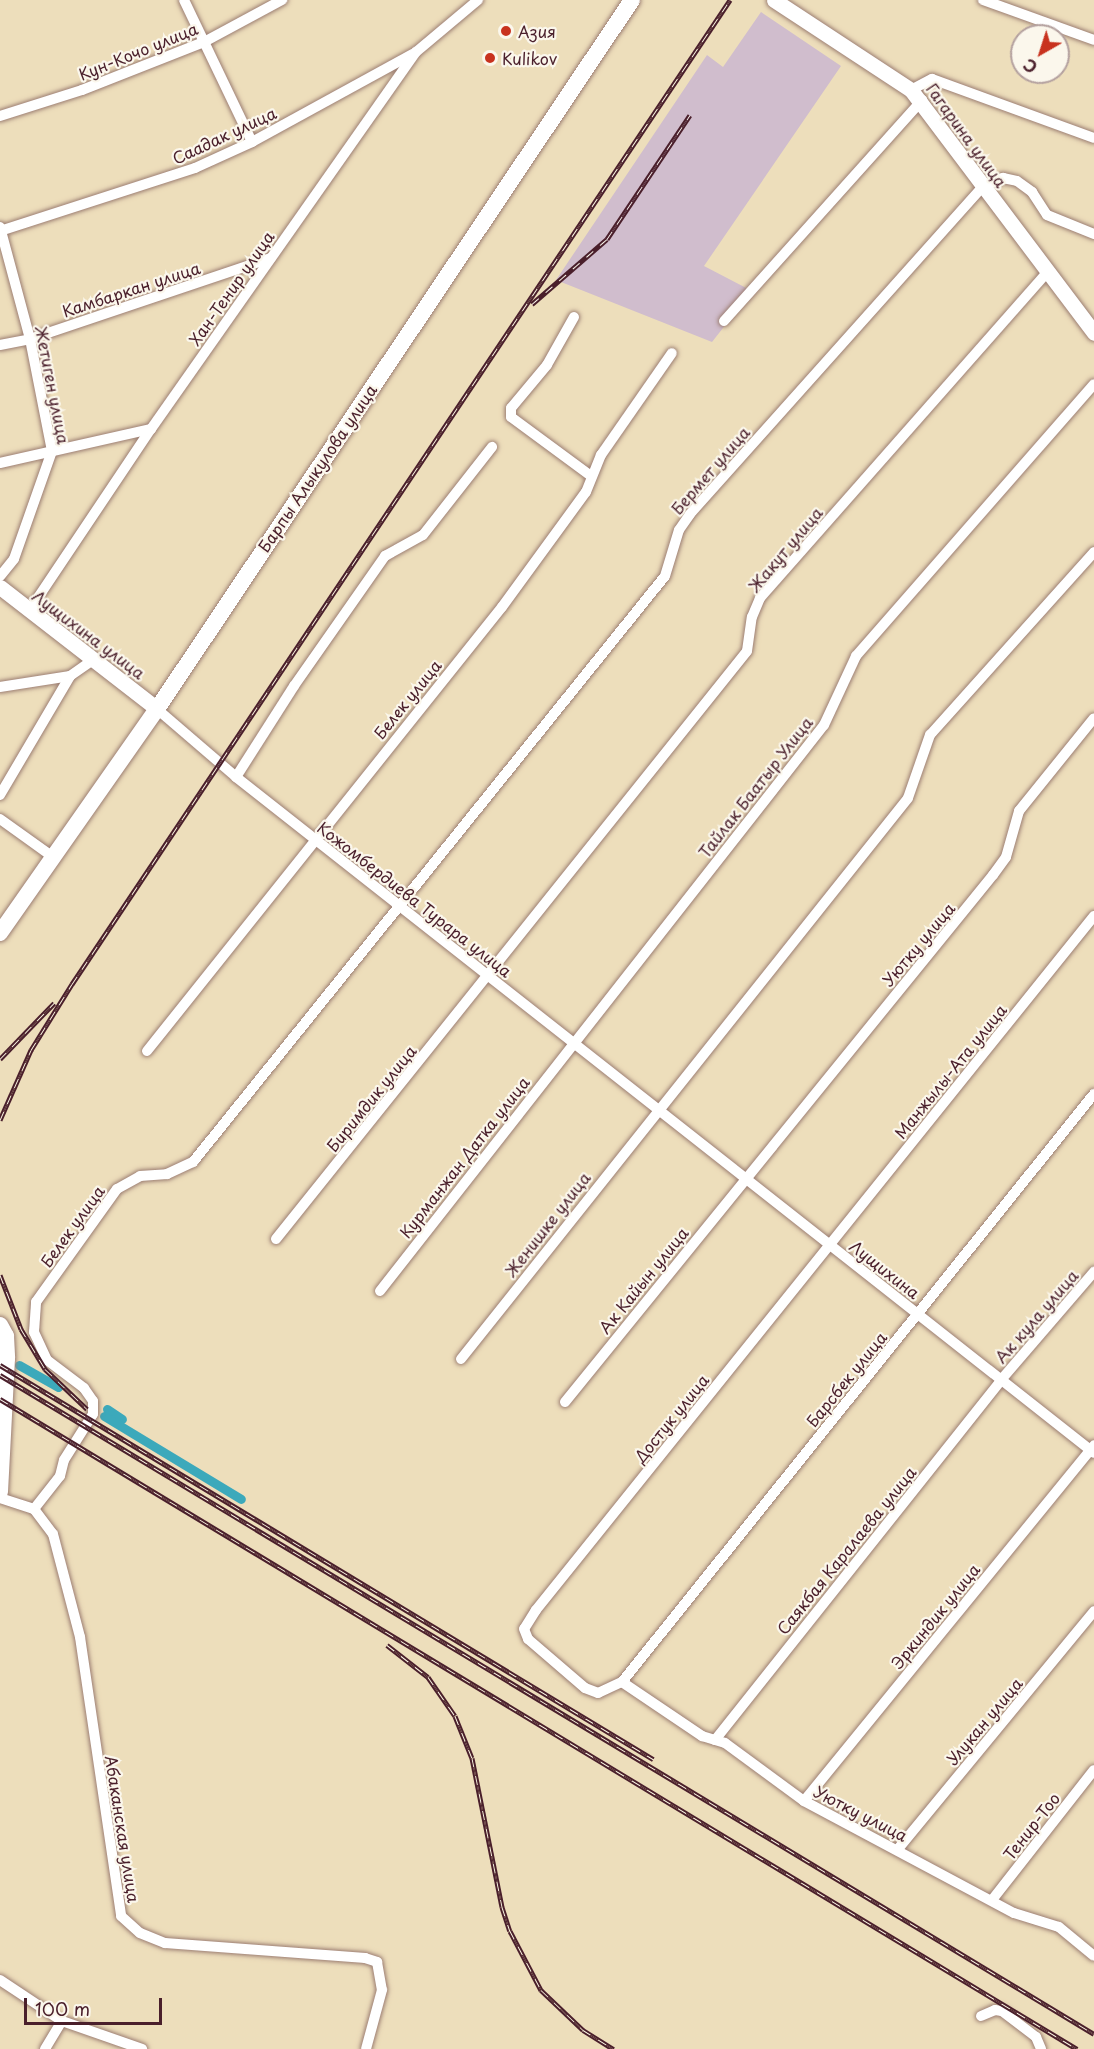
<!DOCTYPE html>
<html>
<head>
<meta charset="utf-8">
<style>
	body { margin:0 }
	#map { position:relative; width:1094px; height:2049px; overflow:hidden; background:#eddebb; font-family:"Playpen Sans",sans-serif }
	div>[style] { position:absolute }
	.industrial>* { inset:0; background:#d0bdcd }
	.canal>* { height:9px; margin:-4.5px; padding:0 4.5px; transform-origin:4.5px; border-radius:4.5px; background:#3ca9bb }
	.roads { filter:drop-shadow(0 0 2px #9c7e73) drop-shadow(0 0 2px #9c7e73) }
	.street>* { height:10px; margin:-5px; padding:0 5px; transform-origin:5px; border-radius:5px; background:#fff }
	.secondary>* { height:15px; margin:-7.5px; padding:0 7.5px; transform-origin:7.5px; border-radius:7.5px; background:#fff }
	.primary>* { height:16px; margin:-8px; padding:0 8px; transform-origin:8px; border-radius:8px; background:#fff }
	.rail>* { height:5px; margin-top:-2.5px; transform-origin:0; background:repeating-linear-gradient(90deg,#fbf7ec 0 9px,#4a1f2b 0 18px); box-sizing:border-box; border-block:2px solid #4a1f2b }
	.dots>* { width:16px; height:16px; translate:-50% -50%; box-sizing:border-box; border:3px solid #fbf7ec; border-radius:50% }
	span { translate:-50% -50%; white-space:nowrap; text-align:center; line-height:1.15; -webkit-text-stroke:4.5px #fbf7ec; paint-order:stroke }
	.poi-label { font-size:16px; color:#4a1f2b }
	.left { translate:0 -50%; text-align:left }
	.street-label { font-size:16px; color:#4a1f2b }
	.north { position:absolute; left:1010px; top:24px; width:60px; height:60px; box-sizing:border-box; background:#fbf7ec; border:2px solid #b4a19f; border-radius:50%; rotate:219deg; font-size:16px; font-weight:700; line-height:24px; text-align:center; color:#4a1f2b }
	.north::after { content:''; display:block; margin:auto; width:21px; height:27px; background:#c8321e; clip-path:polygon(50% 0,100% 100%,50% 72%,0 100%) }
	.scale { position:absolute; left:24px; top:1998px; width:138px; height:27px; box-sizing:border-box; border:3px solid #4a1f2b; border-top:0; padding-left:8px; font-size:18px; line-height:21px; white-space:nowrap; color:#4a1f2b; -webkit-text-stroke:4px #fbf7ec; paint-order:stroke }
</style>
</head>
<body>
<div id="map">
	<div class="industrial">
		<div style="clip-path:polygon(761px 12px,841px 66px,704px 266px,752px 291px,712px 342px,556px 280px,707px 55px,723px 67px)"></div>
	</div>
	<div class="canal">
		<div style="left:19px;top:1365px;width:45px;rotate:29.4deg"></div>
		<div style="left:107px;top:1409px;width:18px;rotate:34deg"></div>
		<div style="left:104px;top:1416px;width:160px;rotate:31.2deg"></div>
	</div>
	<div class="roads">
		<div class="street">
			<div style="left:184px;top:0;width:157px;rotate:64.4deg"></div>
			<div style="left:983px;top:0;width:118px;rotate:19.8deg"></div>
			<div style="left:911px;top:90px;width:24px;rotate:-28deg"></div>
			<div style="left:932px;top:79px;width:172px;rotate:20deg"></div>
			<div style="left:0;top:116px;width:86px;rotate:-17.6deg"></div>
			<div style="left:82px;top:90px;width:131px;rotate:-21.5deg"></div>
			<div style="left:204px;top:42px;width:89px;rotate:-28.3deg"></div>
			<div style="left:0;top:227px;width:116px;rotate:75deg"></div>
			<div style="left:30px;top:339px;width:114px;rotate:78.9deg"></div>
			<div style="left:52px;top:451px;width:114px;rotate:109.4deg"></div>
			<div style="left:14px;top:559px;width:22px;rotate:129deg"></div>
			<div style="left:0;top:231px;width:205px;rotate:-17.9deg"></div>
			<div style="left:195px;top:168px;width:63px;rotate:-24.5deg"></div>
			<div style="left:252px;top:142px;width:183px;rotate:-28.7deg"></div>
			<div style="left:574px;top:317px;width:55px;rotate:119.4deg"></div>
			<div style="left:547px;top:365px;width:56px;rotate:129.9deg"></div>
			<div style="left:511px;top:408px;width:9px;rotate:90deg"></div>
			<div style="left:511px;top:417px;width:99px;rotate:36.4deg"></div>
			<div style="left:724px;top:321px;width:297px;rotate:-48.1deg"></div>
			<div style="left:0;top:345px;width:31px;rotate:-11deg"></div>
			<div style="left:30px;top:339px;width:254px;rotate:-18.6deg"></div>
			<div style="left:0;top:463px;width:155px;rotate:-12.7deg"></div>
			<div style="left:29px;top:611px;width:219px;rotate:-56.2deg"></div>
			<div style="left:151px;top:429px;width:461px;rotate:-54.9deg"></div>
			<div style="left:416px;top:52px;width:81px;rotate:-40deg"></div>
			<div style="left:0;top:687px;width:71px;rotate:-8.9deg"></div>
			<div style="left:70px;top:676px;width:29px;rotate:-35deg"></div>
			<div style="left:157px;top:709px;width:104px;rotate:40.7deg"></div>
			<div style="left:236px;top:777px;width:1092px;rotate:38.23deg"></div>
			<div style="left:236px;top:777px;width:108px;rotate:-57.5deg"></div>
			<div style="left:294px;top:686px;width:159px;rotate:-55deg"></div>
			<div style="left:385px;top:556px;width:43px;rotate:-28.9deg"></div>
			<div style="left:423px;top:535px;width:112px;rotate:-51.9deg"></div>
			<div style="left:0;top:795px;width:138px;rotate:-59.5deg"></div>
			<div style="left:0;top:819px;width:65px;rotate:35.6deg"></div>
			<div style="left:1094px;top:916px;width:891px;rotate:128.8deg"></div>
			<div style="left:536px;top:1610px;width:22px;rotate:122deg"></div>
			<div style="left:524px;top:1629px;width:11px;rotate:68deg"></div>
			<div style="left:528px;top:1639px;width:75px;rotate:40.7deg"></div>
			<div style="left:585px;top:1688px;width:14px;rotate:21deg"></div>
			<div style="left:598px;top:1693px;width:26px;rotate:-25deg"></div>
			<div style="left:622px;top:1682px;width:754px;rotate:-51.25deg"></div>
			<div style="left:147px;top:1051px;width:568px;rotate:-51.36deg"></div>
			<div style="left:502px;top:607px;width:142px;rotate:-53.9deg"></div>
			<div style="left:586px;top:492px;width:40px;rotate:-68deg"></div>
			<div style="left:601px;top:455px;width:124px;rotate:-55.2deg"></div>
			<div style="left:276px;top:1239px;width:753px;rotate:-51.3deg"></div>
			<div style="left:747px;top:651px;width:34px;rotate:-82deg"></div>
			<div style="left:752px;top:617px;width:21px;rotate:-67deg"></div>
			<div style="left:760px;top:598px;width:434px;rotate:-48.6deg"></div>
			<div style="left:380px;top:1291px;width:719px;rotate:-51.89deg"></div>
			<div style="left:824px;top:725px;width:76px;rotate:-65.1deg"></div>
			<div style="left:856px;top:656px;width:361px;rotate:-48.8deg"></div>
			<div style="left:461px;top:1359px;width:717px;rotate:-51.45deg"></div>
			<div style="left:908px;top:798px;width:67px;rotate:-70.8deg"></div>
			<div style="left:930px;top:735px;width:246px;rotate:-48.1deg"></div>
			<div style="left:565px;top:1402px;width:679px;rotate:-50.92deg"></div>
			<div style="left:993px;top:875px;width:22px;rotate:-54deg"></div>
			<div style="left:1006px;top:857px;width:48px;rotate:-74.2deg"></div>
			<div style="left:1019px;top:811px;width:119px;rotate:-51.1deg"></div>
			<div style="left:0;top:1498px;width:36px;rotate:18deg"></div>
			<div style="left:34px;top:1509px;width:42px;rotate:-51.8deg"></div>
			<div style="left:60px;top:1476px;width:16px;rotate:-76deg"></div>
			<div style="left:64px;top:1460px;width:54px;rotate:-57.8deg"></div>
			<div style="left:93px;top:1414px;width:13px;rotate:-90deg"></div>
			<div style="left:93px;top:1401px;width:16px;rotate:-125deg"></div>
			<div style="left:84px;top:1388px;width:46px;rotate:-142.9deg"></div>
			<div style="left:47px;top:1360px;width:31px;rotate:-115deg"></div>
			<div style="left:34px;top:1332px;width:30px;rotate:-86deg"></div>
			<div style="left:36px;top:1302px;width:139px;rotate:-54.4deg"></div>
			<div style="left:117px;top:1189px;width:26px;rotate:-29deg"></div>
			<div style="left:140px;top:1176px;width:27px;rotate:-4deg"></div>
			<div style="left:167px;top:1174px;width:29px;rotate:-25deg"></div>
			<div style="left:193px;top:1162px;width:752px;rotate:-51.15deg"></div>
			<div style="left:665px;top:576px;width:48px;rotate:-73.1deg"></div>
			<div style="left:679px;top:530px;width:19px;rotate:-55deg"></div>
			<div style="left:690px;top:514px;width:440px;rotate:-48.2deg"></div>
			<div style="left:983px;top:186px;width:22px;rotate:-22deg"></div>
			<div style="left:1003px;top:178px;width:14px;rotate:12deg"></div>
			<div style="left:1017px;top:181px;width:19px;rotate:36deg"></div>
			<div style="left:1032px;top:192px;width:27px;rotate:57deg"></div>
			<div style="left:1047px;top:215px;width:51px;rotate:22deg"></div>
			<div style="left:34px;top:1509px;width:31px;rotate:53deg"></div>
			<div style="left:53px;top:1534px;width:106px;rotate:75.3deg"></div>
			<div style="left:80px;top:1637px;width:282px;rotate:81.6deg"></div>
			<div style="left:121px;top:1916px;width:25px;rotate:42deg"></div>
			<div style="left:140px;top:1933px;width:27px;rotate:22deg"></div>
			<div style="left:165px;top:1943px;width:201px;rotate:4.3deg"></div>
			<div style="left:365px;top:1958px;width:13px;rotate:18deg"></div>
			<div style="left:377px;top:1962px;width:28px;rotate:80deg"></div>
			<div style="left:382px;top:1990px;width:61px;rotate:105.2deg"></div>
			<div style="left:622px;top:1682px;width:97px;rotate:34deg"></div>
			<div style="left:702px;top:1736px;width:24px;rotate:17deg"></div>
			<div style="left:725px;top:1743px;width:98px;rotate:36.3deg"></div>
			<div style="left:804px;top:1801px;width:238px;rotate:28.1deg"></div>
			<div style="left:1014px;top:1913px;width:47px;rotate:17.3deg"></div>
			<div style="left:1059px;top:1927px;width:45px;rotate:39.6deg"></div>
			<div style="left:715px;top:1740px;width:460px;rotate:-51.5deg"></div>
			<div style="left:1001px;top:1380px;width:143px;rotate:-49.3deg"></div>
			<div style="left:804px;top:1801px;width:459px;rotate:-50.8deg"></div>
			<div style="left:898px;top:1849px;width:308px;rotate:-50.5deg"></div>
			<div style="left:992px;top:1900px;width:165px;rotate:-51.9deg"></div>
			<div style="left:0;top:1980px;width:74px;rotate:33.5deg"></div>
			<div style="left:62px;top:2021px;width:85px;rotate:19.3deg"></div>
			<div style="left:981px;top:2016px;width:15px;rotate:-23deg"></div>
			<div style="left:995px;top:2010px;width:7px;rotate:8deg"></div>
			<div style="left:1002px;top:2011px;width:43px;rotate:37.4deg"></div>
			<div style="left:1036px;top:2037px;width:13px;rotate:67deg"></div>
			<div style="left:45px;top:2049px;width:33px;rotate:-59deg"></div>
		</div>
		<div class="secondary">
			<div style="left:774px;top:0;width:164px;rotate:33.3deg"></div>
			<div style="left:911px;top:90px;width:304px;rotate:53deg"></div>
			<div style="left:0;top:587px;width:199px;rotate:37.8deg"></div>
		</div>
		<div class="primary">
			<div style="left:0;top:933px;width:274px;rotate:-55deg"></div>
			<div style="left:157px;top:709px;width:853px;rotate:-56.18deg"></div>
			<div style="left:0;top:1325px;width:13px;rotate:61deg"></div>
			<div style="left:6px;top:1336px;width:22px;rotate:87deg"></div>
			<div style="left:7px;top:1358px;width:134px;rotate:93deg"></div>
		</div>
	</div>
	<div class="rail">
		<div style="left:532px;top:304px;width:99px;rotate:-40.9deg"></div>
		<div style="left:607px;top:239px;width:149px;rotate:-56.2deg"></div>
		<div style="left:0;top:1059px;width:78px;rotate:-46deg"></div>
		<div style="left:0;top:1120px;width:77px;rotate:-66.1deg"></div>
		<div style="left:31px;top:1050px;width:78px;rotate:-58.2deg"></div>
		<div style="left:72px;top:984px;width:1184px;rotate:-56.23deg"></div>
		<div style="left:0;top:1275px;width:58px;rotate:68.7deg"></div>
		<div style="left:21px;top:1329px;width:47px;rotate:59deg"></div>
		<div style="left:45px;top:1369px;width:58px;rotate:43.6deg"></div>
		<div style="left:0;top:1365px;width:763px;rotate:31.11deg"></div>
		<div style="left:0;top:1375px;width:1277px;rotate:31.06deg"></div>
		<div style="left:0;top:1399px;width:1258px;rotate:31.11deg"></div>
		<div style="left:387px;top:1645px;width:52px;rotate:38deg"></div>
		<div style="left:428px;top:1677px;width:47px;rotate:55.3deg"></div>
		<div style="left:455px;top:1716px;width:45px;rotate:68deg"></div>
		<div style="left:472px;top:1758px;width:152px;rotate:78.6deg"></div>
		<div style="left:502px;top:1907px;width:25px;rotate:72deg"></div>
		<div style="left:510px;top:1931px;width:67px;rotate:62.3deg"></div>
		<div style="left:541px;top:1990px;width:58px;rotate:43.6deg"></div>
		<div style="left:583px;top:2030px;width:36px;rotate:32deg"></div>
	</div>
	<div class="dots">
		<div style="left:506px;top:31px;background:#c8321e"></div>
		<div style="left:490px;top:58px;background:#c8321e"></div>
	</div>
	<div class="poi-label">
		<span class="left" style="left:518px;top:31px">Азия</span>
		<span class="left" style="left:502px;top:58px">Kulikov</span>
	</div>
	<div class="street-label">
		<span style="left:138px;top:51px;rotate:-22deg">Кун-Кочо улица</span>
		<span style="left:224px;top:135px;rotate:-25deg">Саадак улица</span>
		<span style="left:967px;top:135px;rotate:54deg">Гагарина улица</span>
		<span style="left:231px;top:288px;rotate:-55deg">Хан-Тенир улица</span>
		<span style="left:131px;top:289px;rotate:-18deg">Камбаркан улица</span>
		<span style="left:53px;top:385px;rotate:79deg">Жетиген улица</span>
		<span style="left:317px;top:468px;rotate:-56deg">Барпы Алыкулова улица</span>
		<span style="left:710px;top:470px;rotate:-49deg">Бермет улица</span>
		<span style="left:785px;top:549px;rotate:-50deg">Жакут улица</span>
		<span style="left:89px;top:634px;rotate:37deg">Лущихина улица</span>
		<span style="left:407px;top:699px;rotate:-51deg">Белек улица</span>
		<span style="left:755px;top:787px;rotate:-52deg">Тайлак Баатыр Улица</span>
		<span style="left:415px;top:899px;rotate:38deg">Кожомбердиева Турара улица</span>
		<span style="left:918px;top:944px;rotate:-50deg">Уютку улица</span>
		<span style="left:950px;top:1071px;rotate:-51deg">Манжылы-Ата улица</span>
		<span style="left:371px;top:1098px;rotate:-51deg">Биримдик улица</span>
		<span style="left:464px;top:1157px;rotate:-52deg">Курманжан Датка улица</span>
		<span style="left:547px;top:1224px;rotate:-52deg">Женишке улица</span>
		<span style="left:72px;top:1226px;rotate:-54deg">Белек улица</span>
		<span style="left:885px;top:1269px;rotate:38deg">Лущихина</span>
		<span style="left:643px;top:1280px;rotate:-51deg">Ак Кайын улица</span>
		<span style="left:1036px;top:1316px;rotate:-49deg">Ак кула улица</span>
		<span style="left:846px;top:1379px;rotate:-51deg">Барсбек улица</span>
		<span style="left:671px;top:1418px;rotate:-51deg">Достук улица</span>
		<span style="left:846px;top:1550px;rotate:-51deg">Саякбая Каралаева улица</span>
		<span style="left:935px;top:1616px;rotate:-51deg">Эркиндик улица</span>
		<span style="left:984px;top:1721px;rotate:-50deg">Улукан улица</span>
		<span style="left:861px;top:1813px;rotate:27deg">Уютку улица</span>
		<span style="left:1031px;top:1826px;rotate:-52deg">Тенир-Тоо</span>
		<span style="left:123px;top:1829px;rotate:81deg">Абаканская улица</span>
	</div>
	<div class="north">С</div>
	<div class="scale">100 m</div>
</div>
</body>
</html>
